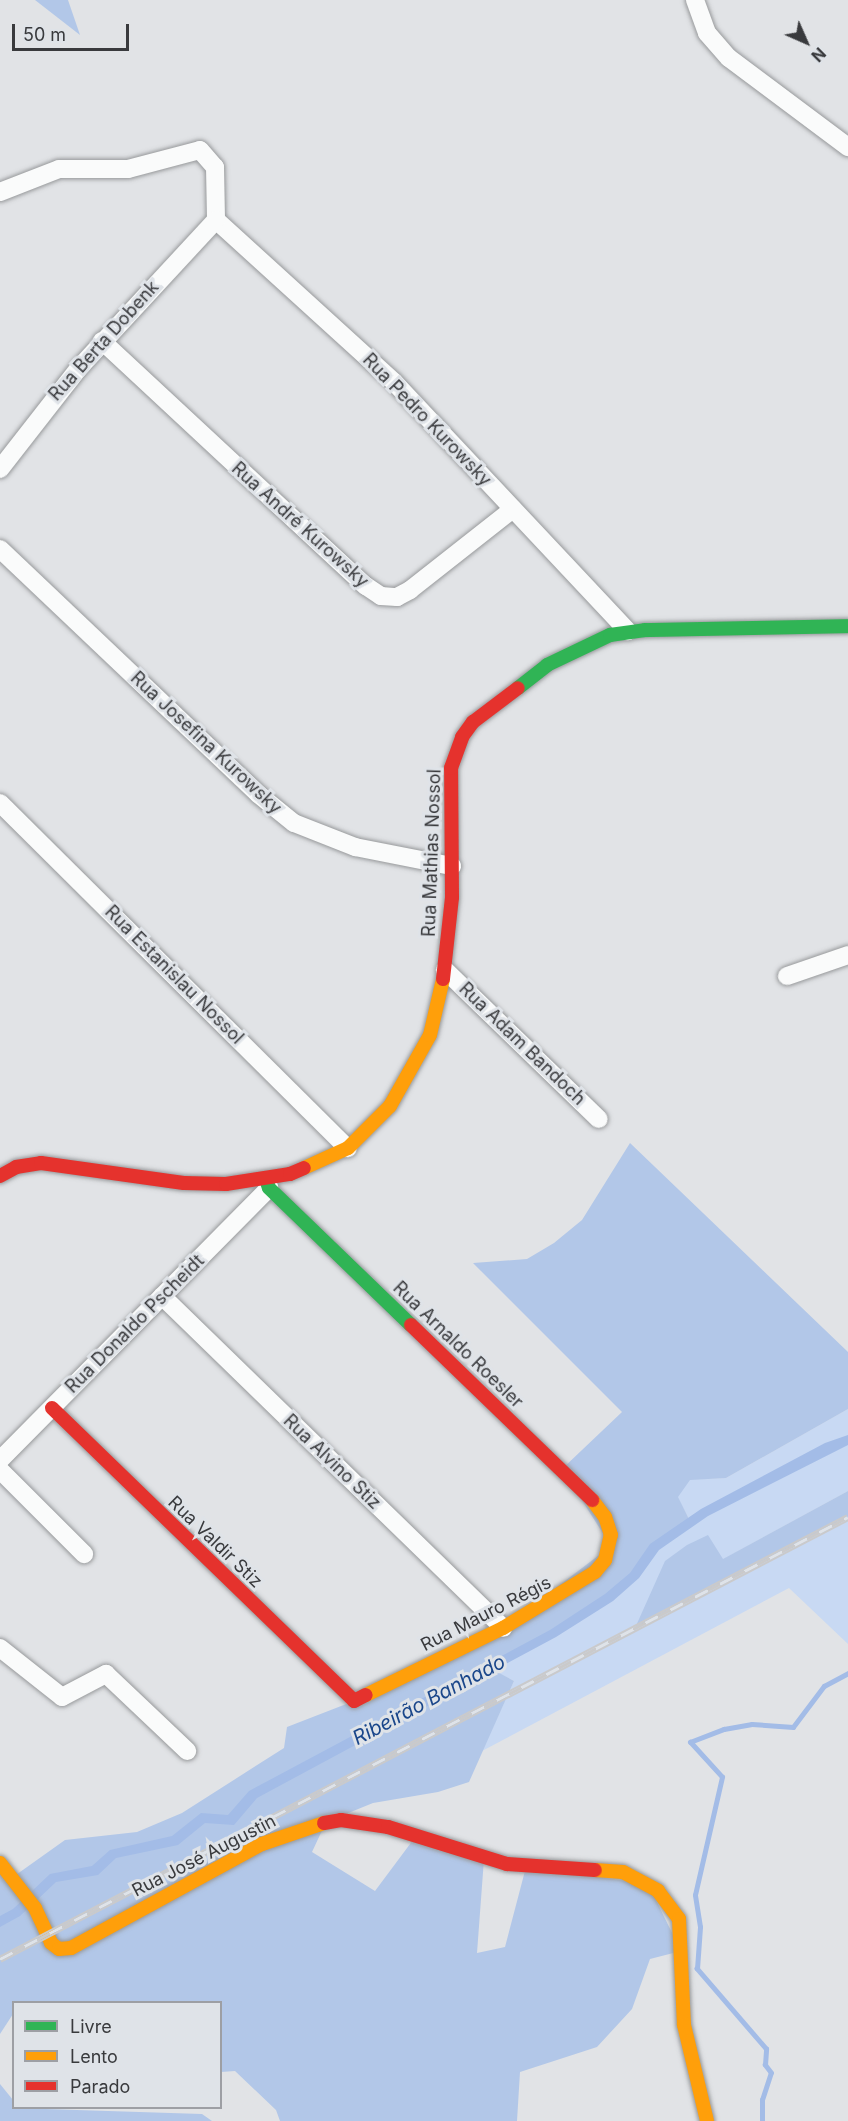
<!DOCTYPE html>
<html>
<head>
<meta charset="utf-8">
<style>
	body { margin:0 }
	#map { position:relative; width:848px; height:2121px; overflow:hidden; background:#e1e3e6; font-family:Inter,sans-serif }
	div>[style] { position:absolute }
	.green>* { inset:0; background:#c8d9f3 }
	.forest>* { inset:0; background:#b2c7e8 }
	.water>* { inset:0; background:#a3bce7 }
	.stream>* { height:4.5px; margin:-2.25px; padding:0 2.25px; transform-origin:2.25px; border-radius:2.25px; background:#a3bce7 }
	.roads { filter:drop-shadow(0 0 2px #97999b) drop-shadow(0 0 2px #97999b) }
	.street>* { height:18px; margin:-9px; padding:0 9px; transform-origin:9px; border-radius:9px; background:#fafbfb }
	.fast>* { height:14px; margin:-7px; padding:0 7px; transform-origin:7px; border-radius:7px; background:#30b455 }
	.slow>* { height:14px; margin:-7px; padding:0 7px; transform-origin:7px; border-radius:7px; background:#ff9f0a }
	.jam>* { height:14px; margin:-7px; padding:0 7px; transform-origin:7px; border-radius:7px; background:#e5322d }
	.rail>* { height:7px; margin-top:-3.5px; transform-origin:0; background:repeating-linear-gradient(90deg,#dfe3e8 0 14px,#cacacb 0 28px); box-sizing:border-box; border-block:2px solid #cacacb }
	span { translate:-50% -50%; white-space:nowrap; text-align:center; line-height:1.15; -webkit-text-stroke:6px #dfe3e8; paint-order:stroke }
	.street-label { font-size:18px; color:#393a3d }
	.water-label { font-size:20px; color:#1a468a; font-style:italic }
	.legend { position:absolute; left:12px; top:2001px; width:210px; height:108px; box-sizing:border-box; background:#dfe3e8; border:2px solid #9d9fa4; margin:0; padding:8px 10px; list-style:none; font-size:18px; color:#393a3d }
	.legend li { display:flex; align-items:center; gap:12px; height:30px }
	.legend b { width:30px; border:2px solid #9d9fa4 }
	.north { position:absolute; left:776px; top:12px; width:60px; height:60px; -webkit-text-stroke:4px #dfe3e8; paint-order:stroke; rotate:135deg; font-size:16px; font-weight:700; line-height:24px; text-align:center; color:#393a3d }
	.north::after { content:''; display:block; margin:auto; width:21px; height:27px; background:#393a3d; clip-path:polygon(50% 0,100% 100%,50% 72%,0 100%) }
	.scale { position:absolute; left:12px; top:24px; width:117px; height:27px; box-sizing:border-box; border:3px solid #393a3d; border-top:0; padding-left:8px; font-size:18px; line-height:21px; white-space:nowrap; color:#393a3d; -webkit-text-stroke:4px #dfe3e8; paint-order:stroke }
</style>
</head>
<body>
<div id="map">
	<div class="green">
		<div style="clip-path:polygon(848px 1409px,848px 1491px,722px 1560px,636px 1627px,848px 1519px,848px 1644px,789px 1588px,482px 1751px,514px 1681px,487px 1667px,692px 1524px,677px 1497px,690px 1479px,726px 1478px)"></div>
	</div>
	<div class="forest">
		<div style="clip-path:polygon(35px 0,68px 0,80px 35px)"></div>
		<div style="clip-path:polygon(630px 1143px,848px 1352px,848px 1409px,726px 1478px,690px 1480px,678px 1497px,692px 1525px,656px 1547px,610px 1597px,488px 1667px,514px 1681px,469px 1782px,438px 1792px,373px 1803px,326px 1822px,312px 1852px,375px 1891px,416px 1836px,484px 1859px,477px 1953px,505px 1947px,526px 1867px,648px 1884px,681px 1951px,650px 1959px,632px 2009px,597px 2047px,520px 2072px,517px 2121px,280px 2121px,276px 2110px,235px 2071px,221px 2072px,220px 2002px,22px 2001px,14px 2002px,13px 2014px,0 2034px,0 1863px,13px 1877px,65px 1840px,137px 1832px,182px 1813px,284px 1748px,287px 1727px,354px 1701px,503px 1628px,611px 1546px,562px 1469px,622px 1412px,473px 1263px,527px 1259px,554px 1243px,582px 1220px)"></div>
		<div style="clip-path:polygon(848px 1491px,848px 1519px,635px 1628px,665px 1561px,687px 1545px,708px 1535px,723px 1559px)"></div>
		<div style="clip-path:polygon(0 2084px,13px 2100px,14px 2108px,202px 2114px,212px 2121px,0 2121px)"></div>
	</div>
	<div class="water">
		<div style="clip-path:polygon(848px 1435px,848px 1445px,708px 1516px,659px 1550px,639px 1578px,613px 1601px,556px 1637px,257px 1798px,234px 1825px,205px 1823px,178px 1845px,116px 1858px,98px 1875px,56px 1882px,20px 1916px,0 1927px,0 1916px,13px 1909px,50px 1874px,92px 1866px,110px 1850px,172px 1836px,201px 1813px,228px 1815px,249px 1791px,550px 1630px,605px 1594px,630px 1573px,650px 1544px,701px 1509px,825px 1443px)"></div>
	</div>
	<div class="stream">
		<div style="left:762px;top:2121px;width:21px;rotate:-90deg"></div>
		<div style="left:762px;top:2100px;width:28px;rotate:-72deg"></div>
		<div style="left:771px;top:2073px;width:10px;rotate:-127deg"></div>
		<div style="left:765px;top:2065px;width:16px;rotate:-86deg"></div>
		<div style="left:766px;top:2049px;width:106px;rotate:-130.8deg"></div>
		<div style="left:697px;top:1969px;width:42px;rotate:-85.9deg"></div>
		<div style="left:700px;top:1927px;width:32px;rotate:-99deg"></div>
		<div style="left:695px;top:1895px;width:121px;rotate:-77.1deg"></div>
		<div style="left:722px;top:1777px;width:47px;rotate:-132.4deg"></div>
		<div style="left:690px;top:1742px;width:36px;rotate:-21deg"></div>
		<div style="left:724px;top:1729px;width:28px;rotate:-10deg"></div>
		<div style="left:752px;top:1724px;width:41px;rotate:4.2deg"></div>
		<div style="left:793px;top:1727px;width:51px;rotate:-52.9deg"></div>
		<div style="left:824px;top:1686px;width:27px;rotate:-28deg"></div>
	</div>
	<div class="roads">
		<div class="street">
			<div style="left:695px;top:0;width:35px;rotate:70deg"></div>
			<div style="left:707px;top:33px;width:33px;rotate:49deg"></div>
			<div style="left:729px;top:58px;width:149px;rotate:36.8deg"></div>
			<div style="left:0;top:192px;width:63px;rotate:-21.3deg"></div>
			<div style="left:59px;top:169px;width:69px"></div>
			<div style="left:128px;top:169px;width:74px;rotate:-14.8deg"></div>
			<div style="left:200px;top:150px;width:23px;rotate:49deg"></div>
			<div style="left:215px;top:167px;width:53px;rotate:88.9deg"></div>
			<div style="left:216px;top:220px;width:241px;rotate:42.3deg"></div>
			<div style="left:394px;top:382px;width:342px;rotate:46.8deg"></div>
			<div style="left:102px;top:341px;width:360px;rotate:42.9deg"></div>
			<div style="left:366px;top:586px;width:18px;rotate:34deg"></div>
			<div style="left:381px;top:596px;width:16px;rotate:4deg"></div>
			<div style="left:397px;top:597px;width:15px;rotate:-28deg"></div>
			<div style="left:410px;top:590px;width:131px;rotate:-38.2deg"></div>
			<div style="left:0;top:469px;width:127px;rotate:-52deg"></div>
			<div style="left:78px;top:369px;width:203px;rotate:-47.2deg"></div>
			<div style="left:0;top:549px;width:356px;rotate:43.5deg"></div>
			<div style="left:258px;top:794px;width:46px;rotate:38.9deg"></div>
			<div style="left:294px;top:823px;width:66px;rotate:21.5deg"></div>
			<div style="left:355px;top:847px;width:99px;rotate:11.1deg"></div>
			<div style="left:0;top:803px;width:490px;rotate:44.8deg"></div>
			<div style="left:445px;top:970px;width:214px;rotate:44.1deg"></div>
			<div style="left:787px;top:976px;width:65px;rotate:-19deg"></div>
			<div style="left:162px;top:1296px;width:476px;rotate:44.2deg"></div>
			<div style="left:0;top:1460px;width:383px;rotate:-45.3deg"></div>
			<div style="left:0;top:1470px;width:119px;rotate:45deg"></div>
			<div style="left:0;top:1648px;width:79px;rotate:38.3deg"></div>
			<div style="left:62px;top:1697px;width:50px;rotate:-27.6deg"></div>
			<div style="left:106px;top:1674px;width:112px;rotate:43.5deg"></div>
		</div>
		<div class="fast">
			<div style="left:518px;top:688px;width:37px;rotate:-38deg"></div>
			<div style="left:547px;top:665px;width:70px;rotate:-25.5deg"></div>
			<div style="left:610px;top:635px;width:35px;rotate:-8deg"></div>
			<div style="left:645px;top:630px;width:203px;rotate:-1.1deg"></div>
			<div style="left:266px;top:1179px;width:9px;rotate:72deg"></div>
			<div style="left:269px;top:1188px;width:197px;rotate:44deg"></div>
		</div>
		<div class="slow">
			<div style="left:304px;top:1168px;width:48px;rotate:-24.4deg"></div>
			<div style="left:348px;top:1148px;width:59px;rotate:-45deg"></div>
			<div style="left:390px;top:1106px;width:81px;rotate:-60.6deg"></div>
			<div style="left:430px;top:1035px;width:57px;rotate:-76.9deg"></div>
			<div style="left:366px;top:1695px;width:153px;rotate:-26.1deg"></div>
			<div style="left:503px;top:1628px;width:108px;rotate:-31.3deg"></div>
			<div style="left:595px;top:1572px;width:16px;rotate:-50deg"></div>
			<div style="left:605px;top:1560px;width:26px;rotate:-77deg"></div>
			<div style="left:611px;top:1535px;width:19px;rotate:-108deg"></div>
			<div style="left:605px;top:1517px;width:21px;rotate:-127deg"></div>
			<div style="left:0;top:1863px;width:57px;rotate:52.1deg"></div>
			<div style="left:35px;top:1908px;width:38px;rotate:65deg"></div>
			<div style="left:51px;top:1943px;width:10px;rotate:37deg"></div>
			<div style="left:59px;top:1949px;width:12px;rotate:-5deg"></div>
			<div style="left:71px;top:1948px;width:217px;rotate:-28.6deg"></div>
			<div style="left:262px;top:1844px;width:65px;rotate:-18.7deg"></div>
			<div style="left:595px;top:1870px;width:28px;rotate:4deg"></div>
			<div style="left:623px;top:1872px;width:40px;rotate:28deg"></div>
			<div style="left:658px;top:1891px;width:35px;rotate:53deg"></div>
			<div style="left:679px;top:1919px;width:106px;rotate:87.3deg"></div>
			<div style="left:684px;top:2025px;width:99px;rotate:76.5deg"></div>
		</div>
		<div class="jam">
			<div style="left:443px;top:979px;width:82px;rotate:-83.7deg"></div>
			<div style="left:452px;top:897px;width:129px;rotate:-90.4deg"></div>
			<div style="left:451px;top:768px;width:33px;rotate:-70deg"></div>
			<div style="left:462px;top:737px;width:19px;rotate:-54deg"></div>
			<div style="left:473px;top:722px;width:56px;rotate:-37.1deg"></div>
			<div style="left:0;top:1176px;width:18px;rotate:-29deg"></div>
			<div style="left:16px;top:1167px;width:25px;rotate:-9deg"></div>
			<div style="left:41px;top:1163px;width:144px;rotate:8deg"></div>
			<div style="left:184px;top:1183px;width:42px;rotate:1.4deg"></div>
			<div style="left:226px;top:1184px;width:65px;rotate:-8.9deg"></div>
			<div style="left:290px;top:1174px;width:15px;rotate:-23deg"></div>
			<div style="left:411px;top:1325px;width:252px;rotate:44deg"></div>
			<div style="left:52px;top:1408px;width:421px;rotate:44.1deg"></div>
			<div style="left:354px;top:1701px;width:13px;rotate:-27deg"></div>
			<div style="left:324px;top:1823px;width:17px;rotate:-10deg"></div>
			<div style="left:341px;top:1820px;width:48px;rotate:8.5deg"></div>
			<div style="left:388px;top:1827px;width:125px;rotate:17.3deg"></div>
			<div style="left:507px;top:1864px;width:88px;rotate:3.9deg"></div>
		</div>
	</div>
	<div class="rail">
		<div style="left:0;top:1959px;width:956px;rotate:-27.53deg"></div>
	</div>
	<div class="street-label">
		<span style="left:104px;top:341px;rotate:-48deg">Rua Berta Dobenk</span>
		<span style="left:427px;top:420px;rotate:46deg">Rua Pedro Kurowsky</span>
		<span style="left:300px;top:525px;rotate:42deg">Rua André Kurowsky</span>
		<span style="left:206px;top:743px;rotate:43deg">Rua Josefina Kurowsky</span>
		<span style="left:432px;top:853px;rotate:-88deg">Rua Mathias Nossol</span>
		<span style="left:174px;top:975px;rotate:45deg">Rua Estanislau Nossol</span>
		<span style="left:522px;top:1044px;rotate:44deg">Rua Adam Bandoch</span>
		<span style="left:135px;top:1324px;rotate:-45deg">Rua Donaldo Pscheidt</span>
		<span style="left:458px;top:1345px;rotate:44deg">Rua Arnaldo Roesler</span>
		<span style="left:332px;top:1462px;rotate:44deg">Rua Alvino Stiz</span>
		<span style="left:215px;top:1542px;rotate:44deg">Rua Valdir Stiz</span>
		<span style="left:486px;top:1614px;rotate:-27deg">Rua Mauro Régis</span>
		<span style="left:204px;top:1856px;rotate:-27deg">Rua José Augustin</span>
	</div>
	<div class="water-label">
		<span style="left:429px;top:1700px;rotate:-28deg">Ribeirão Banhado</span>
	</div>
	<ul class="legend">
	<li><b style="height:8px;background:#30b455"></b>Livre</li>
	<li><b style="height:8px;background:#ff9f0a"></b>Lento</li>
	<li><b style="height:8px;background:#e5322d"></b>Parado</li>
	</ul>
	<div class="north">N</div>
	<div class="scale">50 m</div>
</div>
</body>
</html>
